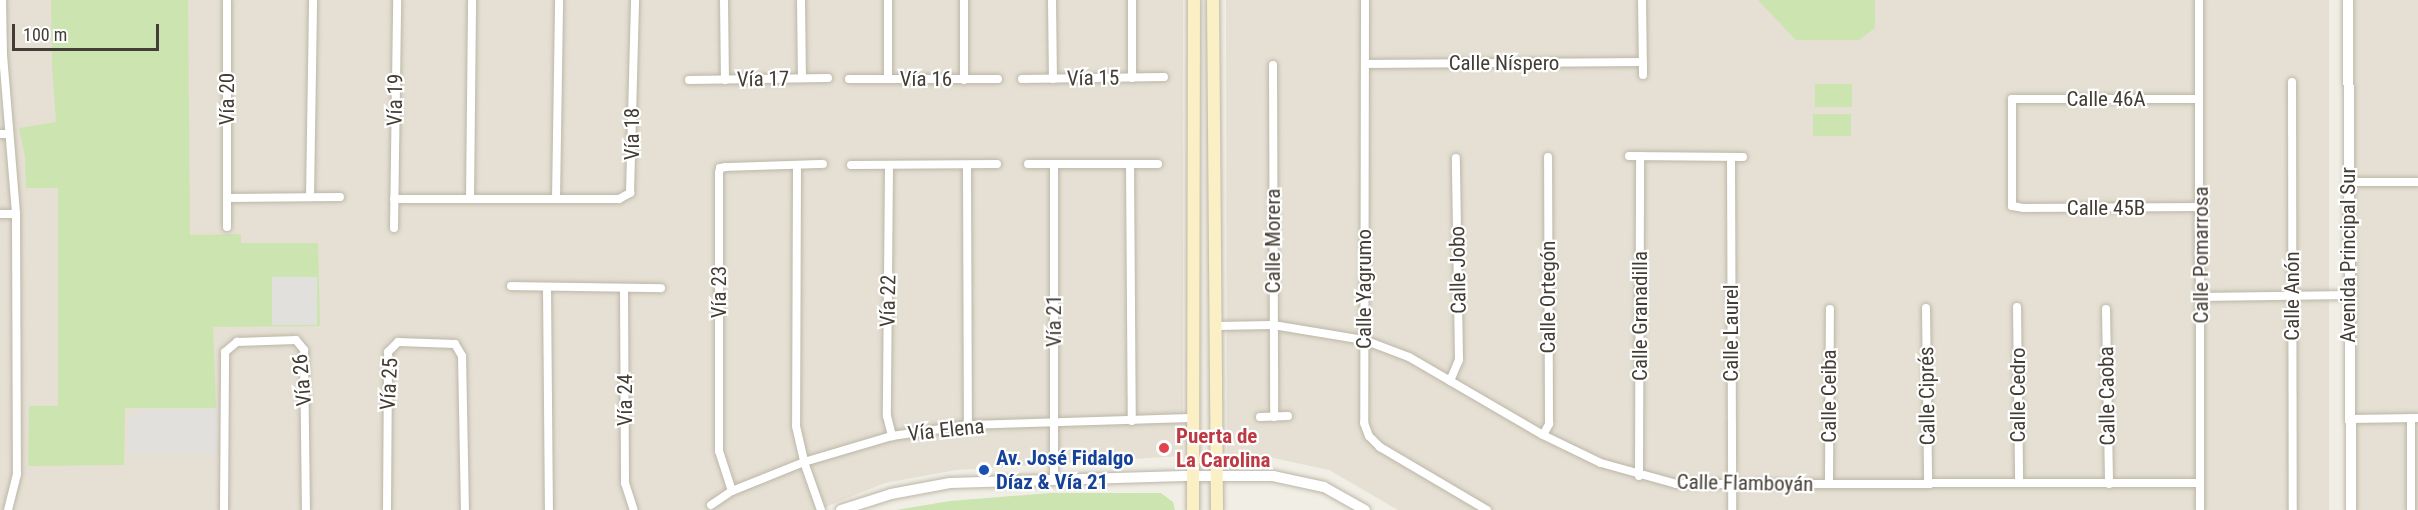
<!DOCTYPE html>
<html>
<head>
<meta charset="utf-8">
<style>
	body { margin:0 }
	#map { position:relative; width:2418px; height:510px; overflow:hidden; background:#f1eee5; font-family:"Roboto Condensed",sans-serif }
	div>[style] { position:absolute }
	.residential>* { inset:0; background:#e5e0d3; transform-origin:0 0 }
	.green>* { inset:0; background:#cbe4b0; transform-origin:0 0 }
	.parking>* { inset:0; background:#e2e0dd; transform-origin:0 0 }
	.roads { filter:drop-shadow(0 0 2px #bcb6a8) drop-shadow(0 0 2px #bcb6a8) }
	.minor>* { height:8px; margin:-4px; padding:0 4px; transform-origin:4px; border-radius:4px; background:#fff }
	.tertiary>* { height:10px; margin:-5px; padding:0 5px; transform-origin:5px; border-radius:5px; background:#fff }
	.secondary>* { height:12px; margin:-6px; padding:0 6px; transform-origin:6px; border-radius:6px; background:#fbefc5 }
	.dots>* { width:16px; height:16px; translate:-50% -50%; box-sizing:border-box; border:3px solid #fff; border-radius:50% }
	span { translate:-50% -50%; white-space:nowrap; text-align:center; line-height:1.15; -webkit-text-stroke:4.5px #fff; paint-order:stroke }
	.street-label { font-size:21px; color:#433e35 }
	.health-label { font-size:21px; color:#be3a42; font-weight:700 }
	.left { translate:0 -50%; text-align:left }
	.transit-label { font-size:21px; color:#164399; font-weight:700 }
	.scale { position:absolute; left:12px; top:24px; width:147px; height:27px; box-sizing:border-box; border:3px solid #433e35; border-top:0; padding-left:8px; font-size:18px; line-height:21px; white-space:nowrap; color:#433e35; -webkit-text-stroke:4px #fff; paint-order:stroke }
</style>
</head>
<body>
<div id="map">
	<div class="residential">
		<div style="clip-path:polygon(0 0,1183px 0,1183px 456px,956px 470px,885px 483px,818px 510px,0 510px)"></div>
		<div style="clip-path:polygon(1226px 0,2329px 0,2329px 510px,1398px 510px,1329px 470px,1259px 455px,1227px 456px)"></div>
		<div style="left:2354px;top:0;width:64px;height:510px"></div>
	</div>
	<div class="green">
		<div style="clip-path:polygon(51px 0,188px 0,190px 235px,241px 234px,241px 243px,318px 243px,320px 326px,213px 327px,216px 408px,125px 408px,124px 465px,28px 466px,29px 406px,58px 406px,58px 188px,26px 188px,25px 157px,19px 128px,56px 122px,52px 66px)"></div>
		<div style="clip-path:polygon(1758px 0,1875px 0,1875px 28px,1859px 40px,1796px 40px)"></div>
		<div style="left:1815px;top:84px;width:37px;height:23px"></div>
		<div style="left:1851px;top:114px;width:22px;height:38px;rotate:90deg"></div>
		<div style="clip-path:polygon(1051px 493px,1161px 493px,1173px 502px,1175px 510px,896px 510px,950px 501px)"></div>
	</div>
	<div class="parking">
		<div style="left:272px;top:277px;width:45px;height:48px"></div>
		<div style="clip-path:polygon(140px 410px,218px 410px,217px 454px,128px 454px,128px 415px,139px 415px)"></div>
	</div>
	<div class="roads">
		<div class="minor">
			<div style="left:2px;top:0;width:55px;rotate:89deg"></div>
			<div style="left:3px;top:55px;width:160px;rotate:85.3deg"></div>
			<div style="left:16px;top:214px;width:260px;rotate:89.8deg"></div>
			<div style="left:17px;top:474px;width:37px;rotate:104deg"></div>
			<div style="left:724px;top:0;width:80px;rotate:89.3deg"></div>
			<div style="left:801px;top:0;width:78px;rotate:89.3deg"></div>
			<div style="left:964px;top:0;width:80px;rotate:90deg"></div>
			<div style="left:1052px;top:0;width:79px;rotate:89.3deg"></div>
			<div style="left:1132px;top:0;width:78px;rotate:90deg"></div>
			<div style="left:1365px;top:0;width:423px;rotate:90.1deg"></div>
			<div style="left:1364px;top:423px;width:14px;rotate:69deg"></div>
			<div style="left:1369px;top:436px;width:16px;rotate:45deg"></div>
			<div style="left:1380px;top:447px;width:124px;rotate:30.5deg"></div>
			<div style="left:1642px;top:0;width:75px;rotate:89.2deg"></div>
			<div style="left:2199px;top:0;width:510px;rotate:89.89deg"></div>
			<div style="left:1365px;top:64px;width:278px;rotate:-0.4deg"></div>
			<div style="left:1273px;top:65px;width:352px;rotate:89.8deg"></div>
			<div style="left:849px;top:79px;width:149px"></div>
			<div style="left:888px;top:79px;width:79px;rotate:-90deg"></div>
			<div style="left:1022px;top:79px;width:142px;rotate:-0.8deg"></div>
			<div style="left:689px;top:80px;width:139px;rotate:-0.8deg"></div>
			<div style="left:2292px;top:82px;width:428px;rotate:89.9deg"></div>
			<div style="left:2199px;top:99px;width:187px;rotate:180deg"></div>
			<div style="left:2012px;top:99px;width:107px;rotate:90deg"></div>
			<div style="left:2012px;top:206px;width:11px;rotate:10deg"></div>
			<div style="left:2023px;top:208px;width:177px;rotate:-0.3deg"></div>
			<div style="left:0;top:134px;width:9px"></div>
			<div style="left:1629px;top:156px;width:114px;rotate:0.5deg"></div>
			<div style="left:1731px;top:157px;width:353px;rotate:89.8deg"></div>
			<div style="left:1028px;top:164px;width:130px"></div>
			<div style="left:1054px;top:164px;width:315px;rotate:90deg"></div>
			<div style="left:797px;top:165px;width:261px;rotate:90.2deg"></div>
			<div style="left:796px;top:426px;width:37px;rotate:77deg"></div>
			<div style="left:804px;top:462px;width:51px;rotate:70.5deg"></div>
			<div style="left:851px;top:165px;width:146px;rotate:-0.4deg"></div>
			<div style="left:889px;top:165px;width:251px;rotate:90.5deg"></div>
			<div style="left:887px;top:416px;width:21px;rotate:76deg"></div>
			<div style="left:967px;top:165px;width:260px;rotate:89.8deg"></div>
			<div style="left:1130px;top:165px;width:256px;rotate:89.6deg"></div>
			<div style="left:2348px;top:182px;width:70px"></div>
			<div style="left:310px;top:197px;width:197px;rotate:-89.1deg"></div>
			<div style="left:227px;top:198px;width:113px;rotate:-0.5deg"></div>
			<div style="left:394px;top:199px;width:225px"></div>
			<div style="left:619px;top:199px;width:13px;rotate:-29deg"></div>
			<div style="left:630px;top:193px;width:193px;rotate:-88.5deg"></div>
			<div style="left:470px;top:199px;width:199px;rotate:-89.4deg"></div>
			<div style="left:556px;top:199px;width:199px;rotate:-89.1deg"></div>
			<div style="left:0;top:214px;width:16px"></div>
			<div style="left:227px;top:227px;width:227px;rotate:-90deg"></div>
			<div style="left:394px;top:228px;width:228px;rotate:-89.2deg"></div>
			<div style="left:511px;top:286px;width:150px;rotate:0.8deg"></div>
			<div style="left:547px;top:288px;width:222px;rotate:89.5deg"></div>
			<div style="left:624px;top:288px;width:195px;rotate:89.7deg"></div>
			<div style="left:625px;top:483px;width:28px;rotate:72deg"></div>
			<div style="left:2202px;top:297px;width:146px;rotate:-0.8deg"></div>
			<div style="left:2017px;top:307px;width:176px;rotate:89.3deg"></div>
			<div style="left:1926px;top:308px;width:176px;rotate:89.3deg"></div>
			<div style="left:2106px;top:309px;width:175px;rotate:89deg"></div>
			<div style="left:1216px;top:326px;width:57px;rotate:-1deg"></div>
			<div style="left:1273px;top:325px;width:92px;rotate:9.4deg"></div>
			<div style="left:1364px;top:340px;width:48px;rotate:20.7deg"></div>
			<div style="left:1409px;top:357px;width:155px;rotate:30.2deg"></div>
			<div style="left:1543px;top:435px;width:64px;rotate:25.8deg"></div>
			<div style="left:1601px;top:463px;width:78px;rotate:15.6deg"></div>
			<div style="left:1676px;top:484px;width:524px;rotate:-0.11deg"></div>
			<div style="left:1450px;top:381px;width:23px;rotate:-67deg"></div>
			<div style="left:1459px;top:360px;width:202px;rotate:-90.9deg"></div>
			<div style="left:1260px;top:417px;width:28px;rotate:-2deg"></div>
			<div style="left:2411px;top:418px;width:92px;rotate:90deg"></div>
			<div style="left:2349px;top:419px;width:69px;rotate:-0.8deg"></div>
			<div style="left:1543px;top:435px;width:13px;rotate:-61deg"></div>
			<div style="left:1549px;top:424px;width:267px;rotate:-90.2deg"></div>
			<div style="left:1639px;top:476px;width:320px;rotate:-89.8deg"></div>
			<div style="left:1829px;top:484px;width:175px;rotate:-89.7deg"></div>
			<div style="left:732px;top:491px;width:42px;rotate:-108deg"></div>
			<div style="left:719px;top:451px;width:278px;rotate:-90deg"></div>
			<div style="left:719px;top:173px;width:5px;rotate:-79deg"></div>
			<div style="left:720px;top:168px;width:6px;rotate:-9deg"></div>
			<div style="left:726px;top:167px;width:97px;rotate:-1.8deg"></div>
			<div style="left:711px;top:505px;width:25px;rotate:-34deg"></div>
			<div style="left:732px;top:491px;width:78px;rotate:-21.9deg"></div>
			<div style="left:804px;top:462px;width:92px;rotate:-16.5deg"></div>
			<div style="left:892px;top:436px;width:77px;rotate:-8.2deg"></div>
			<div style="left:968px;top:425px;width:226px;rotate:-1.8deg"></div>
			<div style="left:224px;top:510px;width:158px;rotate:-89.6deg"></div>
			<div style="left:225px;top:352px;width:16px;rotate:-40deg"></div>
			<div style="left:237px;top:342px;width:59px;rotate:-1.9deg"></div>
			<div style="left:296px;top:340px;width:13px;rotate:51deg"></div>
			<div style="left:304px;top:350px;width:160px;rotate:89.3deg"></div>
			<div style="left:387px;top:510px;width:158px;rotate:-89.6deg"></div>
			<div style="left:388px;top:352px;width:14px;rotate:-45deg"></div>
			<div style="left:398px;top:342px;width:57px;rotate:2deg"></div>
			<div style="left:455px;top:344px;width:14px;rotate:60deg"></div>
			<div style="left:462px;top:356px;width:154px;rotate:88.9deg"></div>
		</div>
		<div class="tertiary">
			<div style="left:2348px;top:0;width:510px;rotate:89.66deg"></div>
			<div style="left:841px;top:510px;width:52px;rotate:-17.7deg"></div>
			<div style="left:891px;top:494px;width:60px;rotate:-10.6deg"></div>
			<div style="left:950px;top:483px;width:242px;rotate:-1.7deg"></div>
			<div style="left:1192px;top:476px;width:81px"></div>
			<div style="left:1273px;top:476px;width:52px;rotate:12.2deg"></div>
			<div style="left:1324px;top:487px;width:47px;rotate:29.3deg"></div>
		</div>
		<div class="secondary">
			<div style="left:1213px;top:0;width:510px;rotate:89.55deg"></div>
			<div style="left:1193px;top:510px;width:510px;rotate:-89.89deg"></div>
		</div>
	</div>
	<div class="dots">
		<div style="left:1164px;top:448px;background:#e0444e"></div>
		<div style="left:984px;top:470px;background:#1a4fb4"></div>
	</div>
	<div class="street-label">
		<span style="left:1504px;top:63px">Calle Níspero</span>
		<span style="left:1093px;top:78px;rotate:-1deg">Vía 15</span>
		<span style="left:763px;top:79px;rotate:-1deg">Vía 17</span>
		<span style="left:926px;top:79px">Vía 16</span>
		<span style="left:227px;top:99px;rotate:-90deg">Vía 20</span>
		<span style="left:2106px;top:99px">Calle 46A</span>
		<span style="left:395px;top:100px;rotate:-89deg">Vía 19</span>
		<span style="left:632px;top:134px;rotate:-90deg">Vía 18</span>
		<span style="left:2106px;top:208px">Calle 45B</span>
		<span style="left:1273px;top:241px;rotate:-90deg">Calle Morera</span>
		<span style="left:2201px;top:255px;rotate:-90deg">Calle Pomarrosa</span>
		<span style="left:2348px;top:255px;rotate:-90deg">Avenida Principal Sur</span>
		<span style="left:1458px;top:270px;rotate:-91deg">Calle Jobo</span>
		<span style="left:1364px;top:289px;rotate:-90deg">Calle Yagrumo</span>
		<span style="left:719px;top:292px;rotate:-90deg">Vía 23</span>
		<span style="left:2292px;top:296px;rotate:-90deg">Calle Anón</span>
		<span style="left:1548px;top:297px;rotate:-90deg">Calle Ortegón</span>
		<span style="left:888px;top:301px;rotate:-89deg">Vía 22</span>
		<span style="left:1640px;top:316px;rotate:-90deg">Calle Granadilla</span>
		<span style="left:1054px;top:321px;rotate:-90deg">Vía 21</span>
		<span style="left:1731px;top:333px;rotate:-90deg">Calle Laurel</span>
		<span style="left:302px;top:380px;rotate:-95deg">Vía 26</span>
		<span style="left:389px;top:384px;rotate:-87deg">Vía 25</span>
		<span style="left:2018px;top:395px;rotate:-90deg">Calle Cedro</span>
		<span style="left:1829px;top:396px;rotate:-90deg">Calle Ceiba</span>
		<span style="left:1927px;top:396px;rotate:-91deg">Calle Ciprés</span>
		<span style="left:2107px;top:396px;rotate:-91deg">Calle Caoba</span>
		<span style="left:625px;top:400px;rotate:-90deg">Vía 24</span>
		<span style="left:946px;top:430px;rotate:-6deg">Vía Elena</span>
		<span style="left:1745px;top:483px;rotate:1deg">Calle Flamboyán</span>
	</div>
	<div class="health-label">
		<span class="left" style="left:1176px;top:448px">Puerta de<br>La Carolina</span>
	</div>
	<div class="transit-label">
		<span class="left" style="left:996px;top:470px">Av. José Fidalgo<br>Díaz &amp; Vía 21</span>
	</div>
	<div class="scale">100 m</div>
</div>
</body>
</html>
